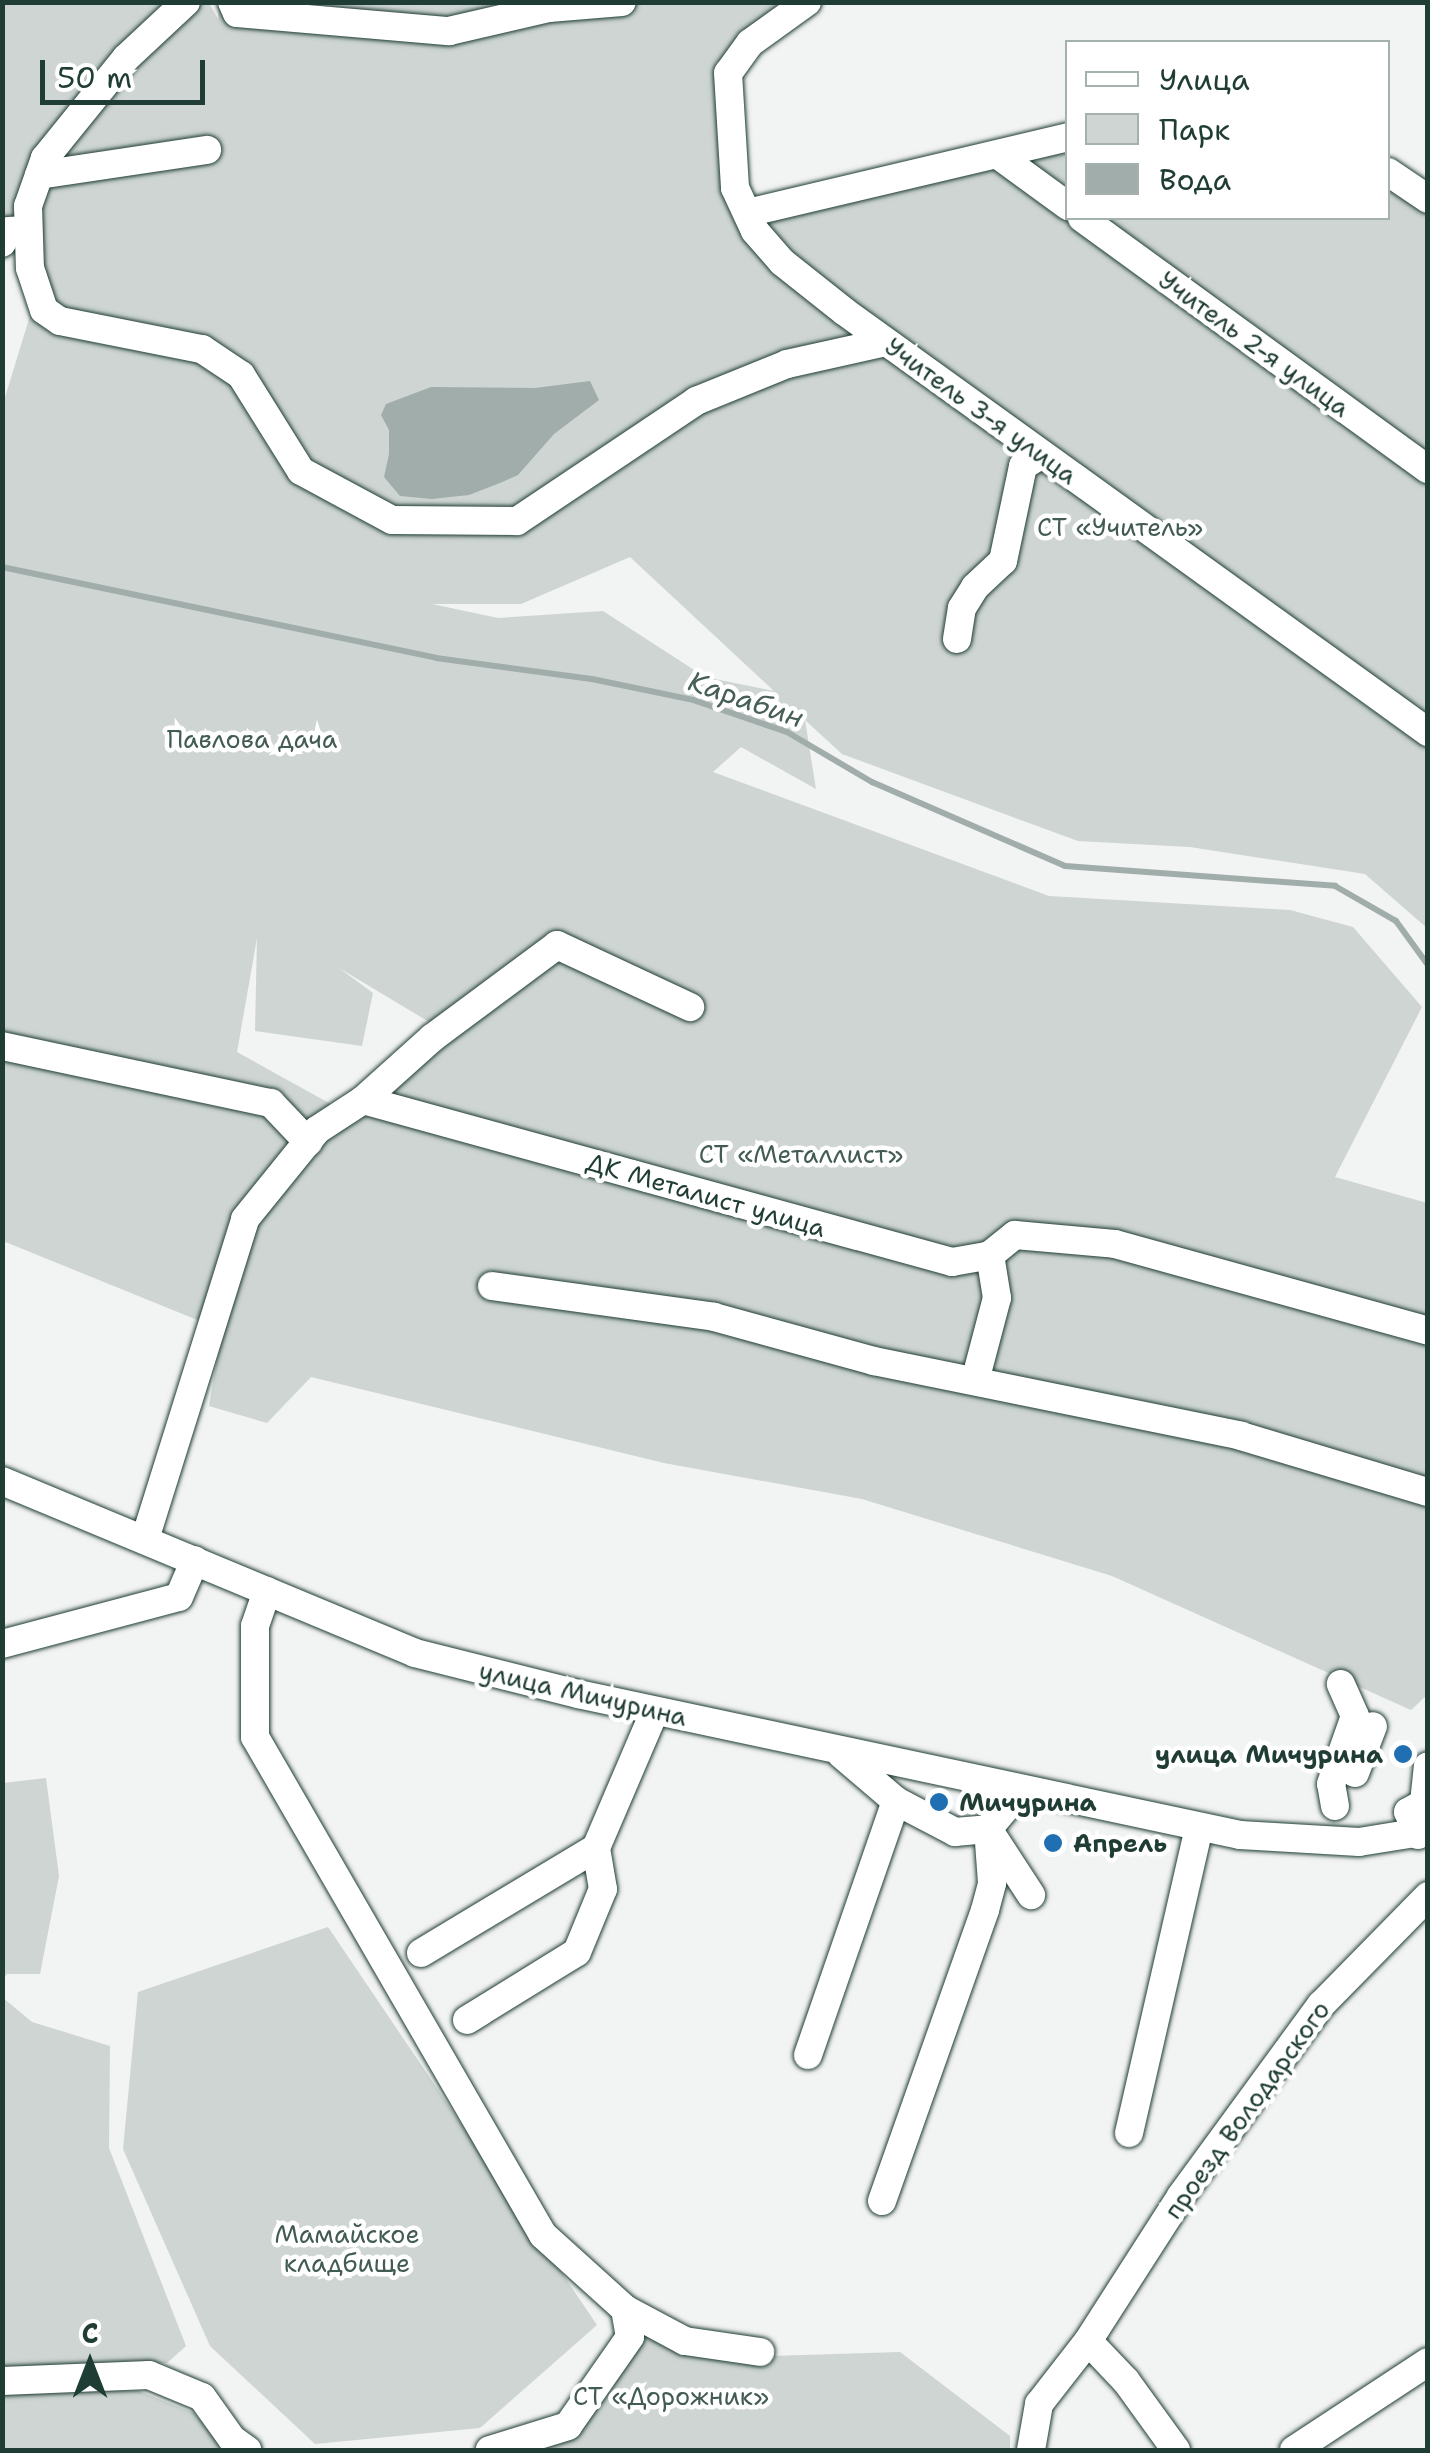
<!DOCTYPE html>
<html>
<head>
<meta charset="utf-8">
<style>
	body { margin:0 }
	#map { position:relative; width:1430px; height:2453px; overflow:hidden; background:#f2f3f3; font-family:"Shantell Sans",sans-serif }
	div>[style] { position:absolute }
	.green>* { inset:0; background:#ced5d3 }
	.water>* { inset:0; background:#a1adaa }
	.stream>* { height:6px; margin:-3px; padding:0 3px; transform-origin:3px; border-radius:3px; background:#a1adaa }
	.roads { filter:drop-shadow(0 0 2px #1f3d34) drop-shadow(0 0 2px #1f3d34) }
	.minor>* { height:28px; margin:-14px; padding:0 14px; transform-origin:14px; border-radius:14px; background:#fff }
	.dots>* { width:28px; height:28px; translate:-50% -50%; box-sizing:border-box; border:5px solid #fff; border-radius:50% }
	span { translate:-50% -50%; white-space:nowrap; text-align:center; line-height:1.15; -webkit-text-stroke:9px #fff; paint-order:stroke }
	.street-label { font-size:25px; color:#1f3d34 }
	.park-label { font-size:25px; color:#425b54 }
	.poi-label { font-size:25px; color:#1f3d34; font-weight:700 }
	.right { translate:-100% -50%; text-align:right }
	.left { translate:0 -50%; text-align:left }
	.water-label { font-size:28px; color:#465f57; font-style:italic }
	.frame { position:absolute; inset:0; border:5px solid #1f3d34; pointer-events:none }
	.legend { position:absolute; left:1065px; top:40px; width:325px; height:180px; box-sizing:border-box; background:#fff; border:2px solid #a5b1ae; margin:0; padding:12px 18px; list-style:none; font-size:30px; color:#1f3d34 }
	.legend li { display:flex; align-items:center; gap:20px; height:50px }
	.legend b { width:50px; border:2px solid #a5b1ae }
	.north { position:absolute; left:40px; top:2313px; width:100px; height:100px; -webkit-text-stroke:8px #fff; paint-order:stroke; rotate:0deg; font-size:28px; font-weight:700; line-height:40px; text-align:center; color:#1f3d34 }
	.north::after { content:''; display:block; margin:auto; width:35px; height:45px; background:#1f3d34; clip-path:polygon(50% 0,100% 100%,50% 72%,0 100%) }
	.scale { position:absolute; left:40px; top:60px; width:165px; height:45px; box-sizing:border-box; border:5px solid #1f3d34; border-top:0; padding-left:12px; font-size:30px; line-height:35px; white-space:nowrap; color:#1f3d34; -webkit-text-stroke:8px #fff; paint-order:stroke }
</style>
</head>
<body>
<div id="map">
	<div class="green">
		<div style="clip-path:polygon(evenodd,3px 2px,209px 3px,218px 19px,219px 2px,789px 3px,716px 63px,724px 175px,760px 223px,1067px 146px,1068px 218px,1388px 218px,1388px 186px,1427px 213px,1427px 928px,1365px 874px,1190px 847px,1078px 841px,842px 754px,805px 720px,816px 789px,741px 747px,713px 772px,1049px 896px,1290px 910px,1353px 927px,1422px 1007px,1335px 1177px,1427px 1203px,1427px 1695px,1411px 1710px,1112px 1576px,862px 1499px,664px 1463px,311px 1377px,267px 1423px,209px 1406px,222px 1330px,3px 1241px,2px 407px,45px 267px,3px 243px,3px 2px,630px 557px,774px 691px,705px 677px,603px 611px,498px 618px,432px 604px,521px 604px,630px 557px,3px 2px,257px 938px,255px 1031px,362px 1046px,373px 993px,339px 968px,456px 1038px,356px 1118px,237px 1052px,257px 938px)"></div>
		<div style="clip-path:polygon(46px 1778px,59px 1876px,40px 1974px,7px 1974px,3px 1978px,3px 1783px)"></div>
		<div style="clip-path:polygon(328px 1927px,597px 2325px,480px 2428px,315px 2444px,210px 2346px,123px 2149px,138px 1992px)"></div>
		<div style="clip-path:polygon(2px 1997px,32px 2022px,110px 2046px,109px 2148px,186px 2346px,167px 2363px,3px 2371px)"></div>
		<div style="clip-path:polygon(647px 2334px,735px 2357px,900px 2352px,1010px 2436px,1010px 2450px,523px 2450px,577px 2434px)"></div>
		<div style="clip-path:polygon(3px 2389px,139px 2391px,194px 2413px,224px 2450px,3px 2450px)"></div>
	</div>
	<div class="water">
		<div style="clip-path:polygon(590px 381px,599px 400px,554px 434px,518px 475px,500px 483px,469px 495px,432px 499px,400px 496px,384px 477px,389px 454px,389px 430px,381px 415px,386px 404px,431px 387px,535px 388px)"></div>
	</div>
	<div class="stream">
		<div style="left:2px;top:567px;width:443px;rotate:11.8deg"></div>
		<div style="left:436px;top:658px;width:157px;rotate:7.7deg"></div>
		<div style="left:592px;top:679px;width:103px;rotate:11.7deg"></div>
		<div style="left:693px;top:700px;width:99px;rotate:18.8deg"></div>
		<div style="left:787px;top:732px;width:99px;rotate:30.5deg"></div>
		<div style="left:872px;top:782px;width:210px;rotate:23.5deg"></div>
		<div style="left:1065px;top:866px;width:271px;rotate:4.2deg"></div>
		<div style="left:1335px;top:886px;width:70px;rotate:29.8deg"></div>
		<div style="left:1396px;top:921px;width:54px;rotate:54deg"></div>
	</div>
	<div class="roads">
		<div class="minor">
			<div style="left:186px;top:2px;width:82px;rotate:137deg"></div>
			<div style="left:126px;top:58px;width:129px;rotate:129deg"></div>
			<div style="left:45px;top:158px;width:51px;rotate:109.5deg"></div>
			<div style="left:28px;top:206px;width:62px;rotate:88.2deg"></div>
			<div style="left:30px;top:268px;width:44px;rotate:71.6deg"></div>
			<div style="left:44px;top:310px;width:19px;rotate:35deg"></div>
			<div style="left:60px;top:321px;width:145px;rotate:11.2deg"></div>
			<div style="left:202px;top:349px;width:47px;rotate:33.7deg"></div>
			<div style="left:241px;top:375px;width:113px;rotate:58deg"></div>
			<div style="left:301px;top:471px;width:103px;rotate:28.3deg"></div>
			<div style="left:392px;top:520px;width:125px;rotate:0.5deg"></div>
			<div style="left:517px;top:521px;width:216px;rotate:-33.8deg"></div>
			<div style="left:696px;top:401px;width:98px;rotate:-22.1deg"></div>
			<div style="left:787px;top:364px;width:101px;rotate:-12.5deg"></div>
			<div style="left:232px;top:2px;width:12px;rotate:66deg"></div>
			<div style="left:237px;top:13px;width:213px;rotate:4.9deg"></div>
			<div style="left:449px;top:31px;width:103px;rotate:-13deg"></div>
			<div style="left:549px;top:8px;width:73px;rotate:-4.7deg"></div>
			<div style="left:807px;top:2px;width:70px;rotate:144.3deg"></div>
			<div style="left:750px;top:43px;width:37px;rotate:126deg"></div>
			<div style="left:728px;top:73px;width:115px;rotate:86.5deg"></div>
			<div style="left:735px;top:188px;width:47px;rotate:65.1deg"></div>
			<div style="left:755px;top:231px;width:41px;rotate:48.9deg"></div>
			<div style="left:782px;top:262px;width:80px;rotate:38.4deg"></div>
			<div style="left:845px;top:312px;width:719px;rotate:35.77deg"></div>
			<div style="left:998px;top:155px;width:87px;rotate:36.1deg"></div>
			<div style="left:1388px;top:172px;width:48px;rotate:34deg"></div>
			<div style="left:39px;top:175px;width:170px;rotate:-8.5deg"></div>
			<div style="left:747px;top:213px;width:330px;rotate:-13.3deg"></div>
			<div style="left:1082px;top:218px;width:427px;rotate:36deg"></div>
			<div style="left:2px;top:243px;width:13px;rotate:-63deg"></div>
			<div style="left:8px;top:231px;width:20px;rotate:-3deg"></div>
			<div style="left:957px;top:639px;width:31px;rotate:-81deg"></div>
			<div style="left:962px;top:608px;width:25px;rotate:-58deg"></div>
			<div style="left:975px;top:587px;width:38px;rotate:-43deg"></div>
			<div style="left:1003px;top:561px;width:97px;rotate:-78.1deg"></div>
			<div style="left:1023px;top:466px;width:22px;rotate:-32deg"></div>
			<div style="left:2px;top:1046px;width:275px;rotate:12deg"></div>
			<div style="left:271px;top:1103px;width:54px;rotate:46.5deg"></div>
			<div style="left:363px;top:1100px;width:611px;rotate:15.38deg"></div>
			<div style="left:952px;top:1262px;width:39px;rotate:-10deg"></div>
			<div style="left:990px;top:1255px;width:32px;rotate:-39deg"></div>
			<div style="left:1015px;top:1235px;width:100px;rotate:5.1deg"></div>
			<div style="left:1115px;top:1244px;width:325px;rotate:15.5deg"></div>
			<div style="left:492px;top:1286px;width:224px;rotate:7.9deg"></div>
			<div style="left:714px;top:1317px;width:166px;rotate:15.4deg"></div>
			<div style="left:874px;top:1361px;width:375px;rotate:11.5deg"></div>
			<div style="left:1241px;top:1436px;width:195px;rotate:16.7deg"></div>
			<div style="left:975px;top:1381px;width:86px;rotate:-75.2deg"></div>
			<div style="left:997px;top:1298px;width:44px;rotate:-99.2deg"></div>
			<div style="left:2px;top:1481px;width:447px;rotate:22.6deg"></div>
			<div style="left:415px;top:1653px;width:168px;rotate:14.1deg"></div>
			<div style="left:578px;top:1694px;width:677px;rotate:12.02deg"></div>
			<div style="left:1240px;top:1835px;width:119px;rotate:3.4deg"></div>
			<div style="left:1359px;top:1842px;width:70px;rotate:-9.1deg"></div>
			<div style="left:145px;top:1539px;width:335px;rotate:-72.6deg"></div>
			<div style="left:245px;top:1219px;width:114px;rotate:-51deg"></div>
			<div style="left:317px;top:1130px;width:55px;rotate:-33.1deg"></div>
			<div style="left:363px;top:1100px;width:93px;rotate:-41.9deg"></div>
			<div style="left:432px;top:1038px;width:156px;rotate:-36.6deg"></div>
			<div style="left:557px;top:945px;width:147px;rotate:25deg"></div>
			<div style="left:267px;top:1591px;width:37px;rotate:109deg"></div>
			<div style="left:255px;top:1626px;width:111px;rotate:90deg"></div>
			<div style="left:255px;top:1737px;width:575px;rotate:59.96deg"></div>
			<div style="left:543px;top:2235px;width:110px;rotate:42.1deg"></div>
			<div style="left:625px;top:2309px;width:28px;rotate:80deg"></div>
			<div style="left:630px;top:2337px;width:108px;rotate:124.9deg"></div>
			<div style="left:568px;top:2426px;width:82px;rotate:162.9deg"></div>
			<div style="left:2px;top:1644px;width:183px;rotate:-14.9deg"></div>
			<div style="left:179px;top:1597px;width:40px;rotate:-66.6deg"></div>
			<div style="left:841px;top:1754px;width:72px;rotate:40.5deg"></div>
			<div style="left:896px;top:1801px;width:67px;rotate:27.7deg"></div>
			<div style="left:955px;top:1832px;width:33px;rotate:-5deg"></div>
			<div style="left:988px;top:1829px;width:35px;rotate:-50deg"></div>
			<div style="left:1011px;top:1802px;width:21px;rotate:-29deg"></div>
			<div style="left:1355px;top:1773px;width:50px;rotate:-69deg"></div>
			<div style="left:1335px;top:1806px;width:22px;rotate:-100deg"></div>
			<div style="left:1331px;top:1784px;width:72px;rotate:-70.6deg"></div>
			<div style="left:1355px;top:1716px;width:35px;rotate:-114deg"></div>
			<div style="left:1418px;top:1835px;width:25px;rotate:-113deg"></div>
			<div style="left:1408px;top:1812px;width:18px;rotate:-29deg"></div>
			<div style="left:1424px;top:1803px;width:37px;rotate:-84deg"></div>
			<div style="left:421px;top:1953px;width:204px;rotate:-31deg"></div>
			<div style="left:596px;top:1848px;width:147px;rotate:-66.8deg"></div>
			<div style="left:467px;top:2020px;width:129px;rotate:-31.7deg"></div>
			<div style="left:577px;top:1952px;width:68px;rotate:-67.6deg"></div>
			<div style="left:603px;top:1889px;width:42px;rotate:-99.7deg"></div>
			<div style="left:808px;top:2055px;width:269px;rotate:-70.9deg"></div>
			<div style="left:1129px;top:2133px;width:313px;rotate:-77.1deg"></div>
			<div style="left:882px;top:2201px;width:309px;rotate:-70.5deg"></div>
			<div style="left:985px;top:1910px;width:28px;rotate:-75deg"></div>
			<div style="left:992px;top:1883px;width:54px;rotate:-94.2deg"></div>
			<div style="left:988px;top:1829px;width:79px;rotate:56.9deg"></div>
			<div style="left:625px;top:2309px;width:68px;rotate:28.1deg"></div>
			<div style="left:685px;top:2341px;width:76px;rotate:8.3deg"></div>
			<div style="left:2px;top:2381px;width:147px;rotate:-2.3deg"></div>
			<div style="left:149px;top:2375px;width:57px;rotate:22.5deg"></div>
			<div style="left:202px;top:2397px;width:52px;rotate:54.5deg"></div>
			<div style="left:232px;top:2439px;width:19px;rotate:36deg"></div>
			<div style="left:1031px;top:2450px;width:47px;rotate:-80.1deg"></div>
			<div style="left:1039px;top:2404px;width:80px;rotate:-52.1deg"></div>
			<div style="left:1176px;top:2450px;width:85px;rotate:-125.9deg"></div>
			<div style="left:1126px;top:2381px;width:55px;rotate:-133.5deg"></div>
			<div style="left:1088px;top:2341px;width:172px;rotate:-57.3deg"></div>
			<div style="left:1181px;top:2196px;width:237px;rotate:-53.8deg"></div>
			<div style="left:1321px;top:2005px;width:153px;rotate:-45.5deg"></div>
			<div style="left:1294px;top:2450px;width:160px;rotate:-33.3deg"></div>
		</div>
	</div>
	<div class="dots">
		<div style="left:1403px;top:1754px;background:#1f6fb2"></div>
		<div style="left:939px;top:1802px;background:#1f6fb2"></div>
		<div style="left:1053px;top:1843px;background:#1f6fb2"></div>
	</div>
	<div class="street-label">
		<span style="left:1254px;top:344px;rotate:36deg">Учитель 2-я улица</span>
		<span style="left:981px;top:411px;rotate:36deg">Учитель 3-я улица</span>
		<span style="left:706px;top:1195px;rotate:16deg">ДК Металист улица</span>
		<span style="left:583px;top:1694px;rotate:13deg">улица Мичурина</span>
		<span style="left:1247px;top:2110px;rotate:-54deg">проезд Володарского</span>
	</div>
	<div class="park-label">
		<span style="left:1120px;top:527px">СТ «Учитель»</span>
		<span style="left:252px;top:739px">Павлова дача</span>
		<span style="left:801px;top:1154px">СТ «Металлист»</span>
		<span style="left:347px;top:2249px">Мамайское<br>кладбище</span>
		<span style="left:671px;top:2396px">СТ «Дорожник»</span>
	</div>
	<div class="poi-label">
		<span class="right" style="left:1383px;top:1754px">улица Мичурина</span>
		<span class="left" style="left:959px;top:1802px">Мичурина</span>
		<span class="left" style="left:1073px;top:1843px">Апрель</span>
	</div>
	<div class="water-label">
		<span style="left:746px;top:699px;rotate:19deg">Карабин</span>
	</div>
	<div class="frame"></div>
	<ul class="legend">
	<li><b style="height:12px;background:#fff"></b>Улица</li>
	<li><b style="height:28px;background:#ced5d3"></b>Парк</li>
	<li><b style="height:28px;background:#a1adaa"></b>Вода</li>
	</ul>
	<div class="north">С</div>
	<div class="scale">50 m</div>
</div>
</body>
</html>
